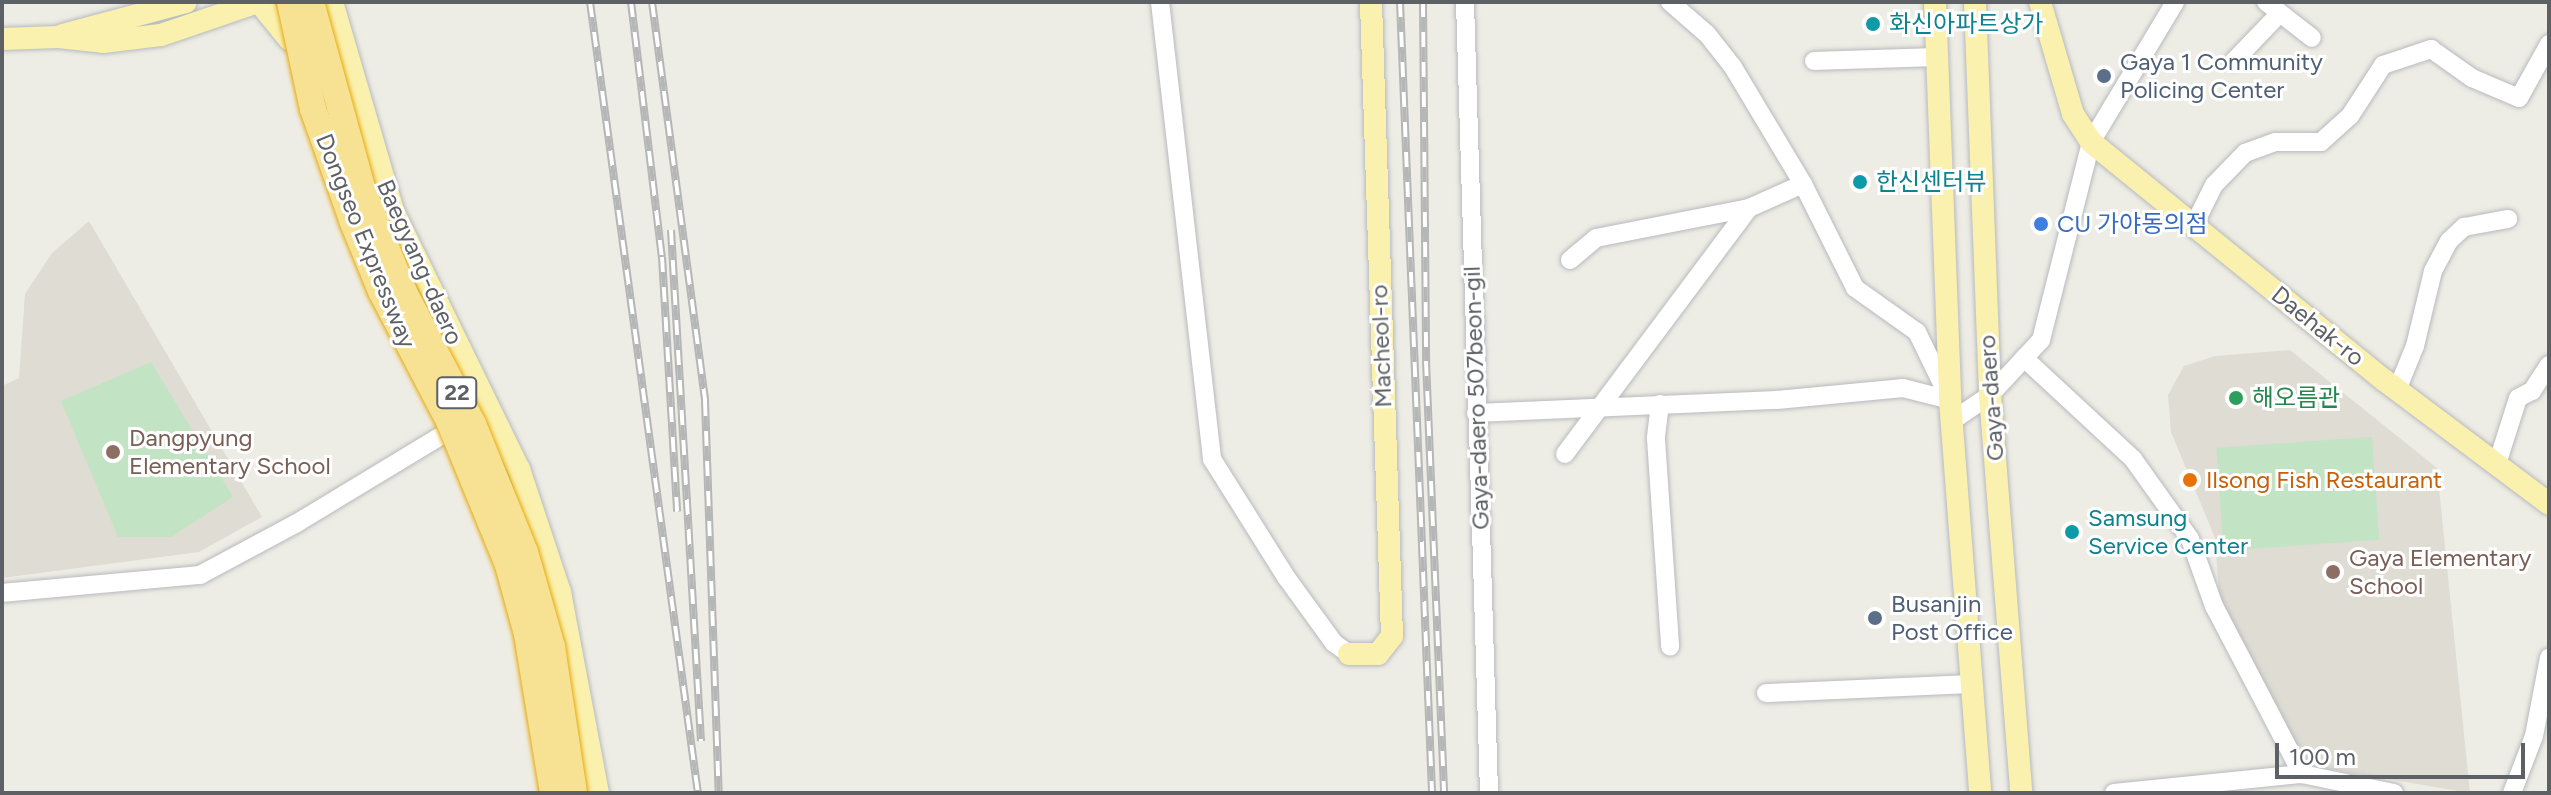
<!DOCTYPE html>
<html>
<head>
<meta charset="utf-8">
<style>
	body { margin:0 }
	#map { position:relative; width:2551px; height:795px; overflow:hidden; background:#eeede5; font-family:Figtree,"Noto Sans KR",sans-serif }
	div>[style] { position:absolute }
	.education>* { inset:0; background:#dedcd3 }
	.green>* { inset:0; background:#c3e4c4; transform-origin:0 0 }
	.roads { filter:drop-shadow(0 0 2px #b7babe) drop-shadow(0 0 2px #b7babe) }
	.minor>* { height:18px; margin:-9px; padding:0 9px; transform-origin:9px; border-radius:9px; background:#fff }
	.major>* { height:22px; margin:-11px; padding:0 11px; transform-origin:11px; border-radius:11px; background:#faf1ae }
	.rail>* { height:8px; margin-top:-4px; transform-origin:0; background:repeating-linear-gradient(90deg,#fff 0 15px,#b5b6b6 0 30px); box-sizing:border-box; border-block:2px solid #b5b6b6 }
	.bridges { filter:drop-shadow(0 0 2px #e6aa0d) drop-shadow(0 0 2px #e6aa0d) }
	.highway-bridge>* { height:26px; margin:-13px; padding:0 13px; transform-origin:13px; border-radius:13px; background:#f7e193 }
	.dots>* { width:22px; height:22px; translate:-50% -50%; box-sizing:border-box; border:4px solid #fff; border-radius:50% }
	span { translate:-50% -50%; white-space:nowrap; text-align:center; line-height:1.15; -webkit-text-stroke:6px #fff; paint-order:stroke }
	.shield-label span { padding:2px 6px; background:#fff; border:2px solid; border-radius:6px; -webkit-text-stroke-width:0 }
	.shield-label { font-size:22px; color:#5d6065; font-weight:700 }
	.culture-label { font-size:24px; color:#0d838f }
	.left { translate:0 -50%; text-align:left }
	.service-label { font-size:24px; color:#4e5e75 }
	.shop-label { font-size:24px; color:#366cbe }
	.street-label { font-size:24px; color:#5d6065 }
	.leisure-label { font-size:24px; color:#27864d }
	.education-label { font-size:24px; color:#785e54 }
	.food-label { font-size:24px; color:#c56008 }
	.frame { position:absolute; inset:0; border:4px solid #5d6065; pointer-events:none }
	.scale { position:absolute; left:2275px; top:743px; width:250px; height:36px; box-sizing:border-box; border:4px solid #5d6065; border-top:0; padding-left:10px; font-size:24px; line-height:28px; white-space:nowrap; color:#5d6065; -webkit-text-stroke:6px #fff; paint-order:stroke }
</style>
</head>
<body>
<div id="map">
	<div class="education">
		<div style="clip-path:polygon(89px 221px,262px 517px,199px 552px,2px 578px,2px 386px,19px 378px,25px 294px,52px 253px)"></div>
		<div style="clip-path:polygon(2290px 350px,2437px 468px,2470px 793px,2300px 764px,2220px 606px,2215px 538px,2171px 432px,2168px 395px,2184px 366px,2215px 356px)"></div>
	</div>
	<div class="green">
		<div style="clip-path:polygon(151px 362px,233px 497px,171px 537px,118px 537px,61px 401px)"></div>
		<div style="left:2372px;top:437px;width:103px;height:156px;rotate:86deg"></div>
	</div>
	<div class="roads">
		<div class="minor">
			<div style="left:1160px;top:2px;width:460px;rotate:83.5deg"></div>
			<div style="left:1212px;top:459px;width:139px;rotate:57.9deg"></div>
			<div style="left:1286px;top:577px;width:82px;rotate:54deg"></div>
			<div style="left:1334px;top:643px;width:19px;rotate:36deg"></div>
			<div style="left:1465px;top:2px;width:791px;rotate:88.26deg"></div>
			<div style="left:1670px;top:2px;width:49px;rotate:40.9deg"></div>
			<div style="left:1707px;top:34px;width:42px;rotate:51.8deg"></div>
			<div style="left:1733px;top:67px;width:136px;rotate:59.1deg"></div>
			<div style="left:1803px;top:184px;width:116px;rotate:63.4deg"></div>
			<div style="left:1855px;top:288px;width:76px;rotate:35.4deg"></div>
			<div style="left:1917px;top:332px;width:73px;rotate:64.1deg"></div>
			<div style="left:2266px;top:2px;width:58px;rotate:38deg"></div>
			<div style="left:1814px;top:61px;width:122px;rotate:-1.9deg"></div>
			<div style="left:2234px;top:61px;width:66px;rotate:-46.2deg"></div>
			<div style="left:2194px;top:225px;width:45px;rotate:-63.4deg"></div>
			<div style="left:2214px;top:185px;width:45px;rotate:-45.9deg"></div>
			<div style="left:2245px;top:153px;width:32px;rotate:-20deg"></div>
			<div style="left:2275px;top:142px;width:46px"></div>
			<div style="left:2321px;top:142px;width:39px;rotate:-42deg"></div>
			<div style="left:2350px;top:116px;width:61px;rotate:-57.1deg"></div>
			<div style="left:2383px;top:65px;width:51px;rotate:-18.4deg"></div>
			<div style="left:2431px;top:49px;width:50px;rotate:35.3deg"></div>
			<div style="left:2472px;top:78px;width:51px;rotate:23.1deg"></div>
			<div style="left:2519px;top:98px;width:62px;rotate:-60.9deg"></div>
			<div style="left:1570px;top:260px;width:34px;rotate:-40deg"></div>
			<div style="left:1596px;top:238px;width:156px;rotate:-11.1deg"></div>
			<div style="left:1749px;top:208px;width:59px;rotate:-24deg"></div>
			<div style="left:2024px;top:358px;width:149px;rotate:42.8deg"></div>
			<div style="left:2133px;top:459px;width:98px;rotate:54.5deg"></div>
			<div style="left:2190px;top:539px;width:71px;rotate:70.3deg"></div>
			<div style="left:2214px;top:606px;width:190px;rotate:62.4deg"></div>
			<div style="left:2397px;top:390px;width:48px;rotate:-67.8deg"></div>
			<div style="left:2415px;top:346px;width:77px;rotate:-76.5deg"></div>
			<div style="left:2433px;top:271px;width:34px;rotate:-62deg"></div>
			<div style="left:2449px;top:241px;width:21px;rotate:-43deg"></div>
			<div style="left:2464px;top:227px;width:45px;rotate:-10.3deg"></div>
			<div style="left:1660px;top:404px;width:35px;rotate:97deg"></div>
			<div style="left:1656px;top:439px;width:208px;rotate:86.1deg"></div>
			<div style="left:1476px;top:413px;width:301px;rotate:-2.5deg"></div>
			<div style="left:1777px;top:400px;width:127px;rotate:-5.4deg"></div>
			<div style="left:1903px;top:388px;width:49px;rotate:14.3deg"></div>
			<div style="left:1952px;top:421px;width:46px;rotate:-34.4deg"></div>
			<div style="left:1990px;top:395px;width:75px;rotate:-47.2deg"></div>
			<div style="left:2041px;top:340px;width:204px;rotate:-75.8deg"></div>
			<div style="left:2091px;top:142px;width:163px;rotate:-59deg"></div>
			<div style="left:1565px;top:454px;width:307px;rotate:-53.2deg"></div>
			<div style="left:2497px;top:464px;width:69px;rotate:-72.3deg"></div>
			<div style="left:2518px;top:398px;width:16px;rotate:-27deg"></div>
			<div style="left:2532px;top:391px;width:31px;rotate:-57deg"></div>
			<div style="left:2px;top:593px;width:199px;rotate:-5.2deg"></div>
			<div style="left:200px;top:575px;width:110px;rotate:-28.2deg"></div>
			<div style="left:297px;top:523px;width:193px;rotate:-31.2deg"></div>
			<div style="left:1766px;top:693px;width:207px;rotate:-2.5deg"></div>
			<div style="left:2114px;top:793px;width:189px;rotate:-5.8deg"></div>
			<div style="left:2302px;top:774px;width:94px;rotate:11.7deg"></div>
			<div style="left:2512px;top:793px;width:61px;rotate:-68.9deg"></div>
			<div style="left:2534px;top:736px;width:80px;rotate:-79.2deg"></div>
		</div>
		<div class="major">
			<div style="left:259px;top:2px;width:48px;rotate:51deg"></div>
			<div style="left:332px;top:2px;width:218px;rotate:73.7deg"></div>
			<div style="left:393px;top:211px;width:287px;rotate:64deg"></div>
			<div style="left:519px;top:469px;width:130px;rotate:71.6deg"></div>
			<div style="left:560px;top:592px;width:205px;rotate:79.3deg"></div>
			<div style="left:1935px;top:2px;width:398px;rotate:87.8deg"></div>
			<div style="left:1950px;top:400px;width:394px;rotate:85.6deg"></div>
			<div style="left:1975px;top:2px;width:393px;rotate:87.8deg"></div>
			<div style="left:1990px;top:395px;width:399px;rotate:85.5deg"></div>
			<div style="left:2040px;top:2px;width:117px;rotate:73.6deg"></div>
			<div style="left:2073px;top:114px;width:33px;rotate:57deg"></div>
			<div style="left:2091px;top:142px;width:377px;rotate:39.1deg"></div>
			<div style="left:2384px;top:380px;width:206px;rotate:36.9deg"></div>
			<div style="left:63px;top:35px;width:127px;rotate:-15deg"></div>
			<div style="left:2px;top:39px;width:56px;rotate:-2deg"></div>
			<div style="left:58px;top:37px;width:45px;rotate:6.3deg"></div>
			<div style="left:103px;top:42px;width:58px;rotate:-6.9deg"></div>
			<div style="left:161px;top:35px;width:102px;rotate:-18.8deg"></div>
			<div style="left:1349px;top:654px;width:29px"></div>
			<div style="left:1378px;top:654px;width:23px;rotate:-52deg"></div>
			<div style="left:1392px;top:636px;width:634px;rotate:-91.9deg"></div>
		</div>
	</div>
	<div class="rail">
		<div style="left:590px;top:2px;width:798px;rotate:82.23deg"></div>
		<div style="left:631px;top:2px;width:257px;rotate:83.1deg"></div>
		<div style="left:662px;top:257px;width:255px;rotate:86.6deg"></div>
		<div style="left:652px;top:2px;width:403px;rotate:82.4deg"></div>
		<div style="left:705px;top:401px;width:392px;rotate:88deg"></div>
		<div style="left:1400px;top:2px;width:792px;rotate:87.68deg"></div>
		<div style="left:1423px;top:2px;width:359px;rotate:89.5deg"></div>
		<div style="left:1426px;top:361px;width:432px;rotate:87.6deg"></div>
		<div style="left:671px;top:230px;width:512px;rotate:86.64deg"></div>
	</div>
	<div class="bridges">
		<div class="highway-bridge">
			<div style="left:290px;top:2px;width:109px;rotate:77.9deg"></div>
			<div style="left:313px;top:109px;width:118px;rotate:70.6deg"></div>
			<div style="left:352px;top:220px;width:77px;rotate:67.8deg"></div>
			<div style="left:381px;top:291px;width:147px;rotate:62.4deg"></div>
			<div style="left:449px;top:421px;width:156px;rotate:67.7deg"></div>
			<div style="left:508px;top:565px;width:72px;rotate:74.6deg"></div>
			<div style="left:527px;top:634px;width:161px;rotate:80.7deg"></div>
			<div style="left:311px;top:2px;width:196px;rotate:74.6deg"></div>
			<div style="left:363px;top:191px;width:109px;rotate:67.9deg"></div>
			<div style="left:404px;top:292px;width:149px;rotate:62.4deg"></div>
			<div style="left:473px;top:424px;width:138px;rotate:67.9deg"></div>
			<div style="left:525px;top:552px;width:99px;rotate:74.1deg"></div>
			<div style="left:552px;top:647px;width:148px;rotate:81.4deg"></div>
		</div>
	</div>
	<div class="dots">
		<div style="left:1873px;top:24px;background:#0f9aa8"></div>
		<div style="left:2104px;top:76px;background:#5c6f8a"></div>
		<div style="left:1860px;top:182px;background:#0f9aa8"></div>
		<div style="left:2041px;top:224px;background:#3f7fe0"></div>
		<div style="left:2236px;top:398px;background:#2e9e5b"></div>
		<div style="left:113px;top:452px;background:#8d6e63"></div>
		<div style="left:2190px;top:480px;background:#e8710a"></div>
		<div style="left:2072px;top:532px;background:#0f9aa8"></div>
		<div style="left:2333px;top:572px;background:#8d6e63"></div>
		<div style="left:1875px;top:618px;background:#5c6f8a"></div>
	</div>
	<div class="shield-label">
		<span style="left:457px;top:393px">22</span>
	</div>
	<div class="culture-label">
		<span class="left" style="left:1889px;top:24px">화신아파트상가</span>
		<span class="left" style="left:1876px;top:182px">한신센터뷰</span>
		<span class="left" style="left:2088px;top:532px">Samsung<br>Service Center</span>
	</div>
	<div class="service-label">
		<span class="left" style="left:2120px;top:76px">Gaya 1 Community<br>Policing Center</span>
		<span class="left" style="left:1891px;top:618px">Busanjin<br>Post Office</span>
	</div>
	<div class="shop-label">
		<span class="left" style="left:2057px;top:224px">CU 가야동의점</span>
	</div>
	<div class="street-label">
		<span style="left:366px;top:241px;rotate:68deg">Dongseo Expressway</span>
		<span style="left:420px;top:262px;rotate:66deg">Baegyang-daero</span>
		<span style="left:2318px;top:326px;rotate:39deg">Daehak-ro</span>
		<span style="left:1381px;top:346px;rotate:-92deg">Macheol-ro</span>
		<span style="left:1476px;top:398px;rotate:-92deg">Gaya-daero 507beon-gil</span>
		<span style="left:1991px;top:398px;rotate:-94deg">Gaya-daero</span>
	</div>
	<div class="leisure-label">
		<span class="left" style="left:2252px;top:398px">해오름관</span>
	</div>
	<div class="education-label">
		<span class="left" style="left:129px;top:452px">Dangpyung<br>Elementary School</span>
		<span class="left" style="left:2349px;top:572px">Gaya Elementary<br>School</span>
	</div>
	<div class="food-label">
		<span class="left" style="left:2206px;top:480px">Ilsong Fish Restaurant</span>
	</div>
	<div class="frame"></div>
	<div class="scale">100 m</div>
</div>
</body>
</html>
